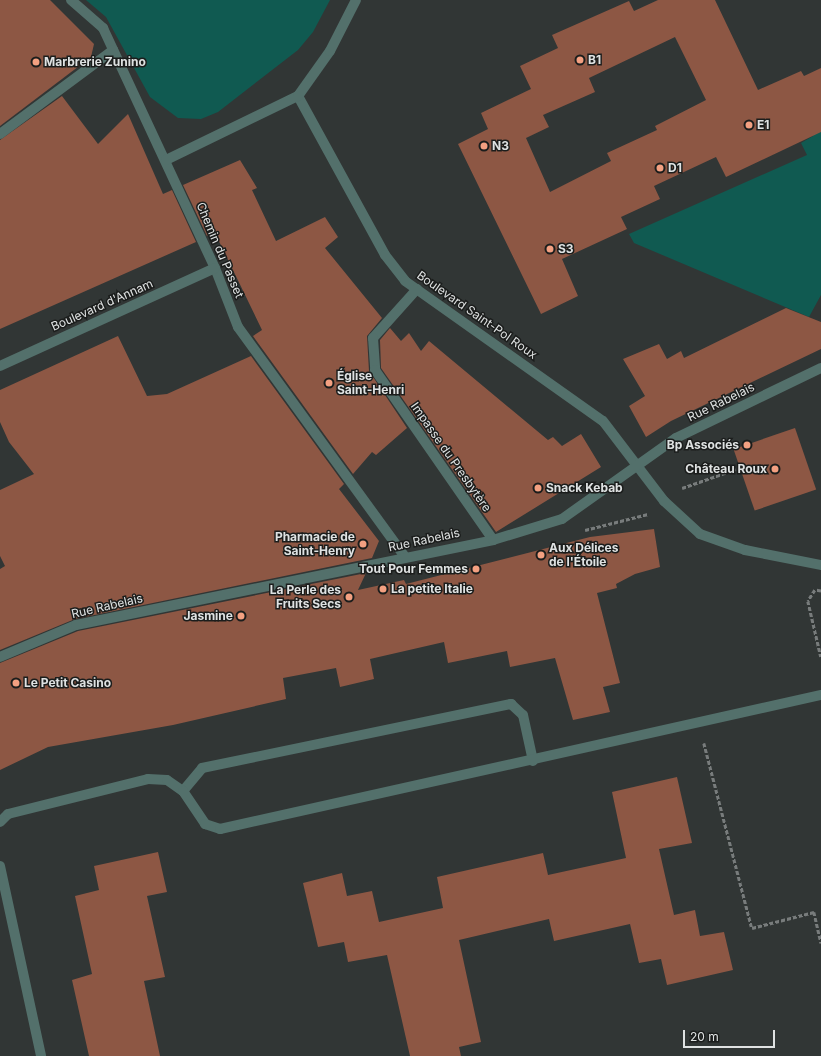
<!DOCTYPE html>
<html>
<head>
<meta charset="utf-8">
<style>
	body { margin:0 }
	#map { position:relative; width:821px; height:1056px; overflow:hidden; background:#313635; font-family:Inter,sans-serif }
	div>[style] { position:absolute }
	.green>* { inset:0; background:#105a51 }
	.building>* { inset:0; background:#8d5744; transform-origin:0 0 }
	.path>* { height:2.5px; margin-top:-1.25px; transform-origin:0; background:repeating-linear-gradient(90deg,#787c7c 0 4px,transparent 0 6px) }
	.lane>* { height:10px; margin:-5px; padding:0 5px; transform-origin:5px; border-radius:5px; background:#53706b }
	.street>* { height:10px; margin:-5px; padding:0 5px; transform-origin:5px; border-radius:5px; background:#53706b }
	.dots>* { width:11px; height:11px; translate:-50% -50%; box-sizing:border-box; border:2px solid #1b1d1c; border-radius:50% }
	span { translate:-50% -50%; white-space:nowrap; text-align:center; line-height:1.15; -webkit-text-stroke:3px #1b1d1c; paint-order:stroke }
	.poi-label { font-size:12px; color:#dfe2e2; font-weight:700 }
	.left { translate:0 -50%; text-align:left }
	.right { translate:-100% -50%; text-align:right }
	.street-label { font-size:12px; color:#dfe2e2 }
	.scale { position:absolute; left:683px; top:1030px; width:92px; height:18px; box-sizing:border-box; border:2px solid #dfe2e2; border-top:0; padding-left:5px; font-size:12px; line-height:14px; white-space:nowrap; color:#dfe2e2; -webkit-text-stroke:3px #1b1d1c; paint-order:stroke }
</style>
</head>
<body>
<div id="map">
	<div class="green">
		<div style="clip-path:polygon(86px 0,330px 0,313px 32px,298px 50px,218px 112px,201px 119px,178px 118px,150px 97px,106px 17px)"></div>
		<div style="clip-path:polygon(821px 123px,821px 295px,809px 317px,634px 243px,629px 234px,807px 155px,801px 143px,813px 136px,810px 128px)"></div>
	</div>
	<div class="building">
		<div style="clip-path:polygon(0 0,50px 0,94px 44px,91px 57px,0 126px)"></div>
		<div style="clip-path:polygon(evenodd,658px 0,715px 0,758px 90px,801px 71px,804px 76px,821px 68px,821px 132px,726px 177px,716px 157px,654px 186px,660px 199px,621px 217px,627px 229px,562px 259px,578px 296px,541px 314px,458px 144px,488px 129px,481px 113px,531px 89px,520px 66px,558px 48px,552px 35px,629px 1px,634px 11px,658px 0,675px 37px,706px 100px,655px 126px,657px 130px,607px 153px,611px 161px,550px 192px,526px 138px,549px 127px,543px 115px,595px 92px,589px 78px,675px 37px)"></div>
		<div style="clip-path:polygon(62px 96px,98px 144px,128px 114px,163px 194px,172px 190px,196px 242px,0 329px,0 140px)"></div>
		<div style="clip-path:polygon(240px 160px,257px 188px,252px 190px,276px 241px,325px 217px,338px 237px,325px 248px,382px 318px,367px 336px,369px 371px,407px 428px,376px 455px,372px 452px,353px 474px,253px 336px,262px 330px,215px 233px,207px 236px,183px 185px)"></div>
		<div style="clip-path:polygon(786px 308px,821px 322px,821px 349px,671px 421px,646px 437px,629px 406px,645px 396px,623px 359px,659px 344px,667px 359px,681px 351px,684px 358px)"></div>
		<div style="clip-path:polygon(390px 328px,401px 341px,409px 333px,421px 351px,429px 341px,548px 440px,553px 437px,562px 446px,581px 434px,601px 467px,496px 532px,381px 368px,380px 340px)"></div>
		<div style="clip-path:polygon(118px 336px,147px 396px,167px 394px,251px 356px,344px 484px,339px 489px,379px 541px,372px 558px,75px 619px,0 650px,0 569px,5px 566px,0 556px,0 490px,34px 474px,9px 442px,0 422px,0 390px)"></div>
		<div style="left:795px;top:428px;width:65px;height:65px;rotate:71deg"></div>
		<div style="clip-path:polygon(654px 529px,660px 567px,635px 574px,616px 584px,617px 588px,597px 593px,620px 683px,603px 687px,610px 712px,573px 720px,555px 658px,510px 667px,507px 651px,448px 663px,444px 642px,370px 659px,374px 679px,340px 687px,336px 668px,283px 678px,286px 699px,173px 725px,48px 747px,0 770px,0 663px,78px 631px,366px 573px,358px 590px,404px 580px,406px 584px,590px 537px)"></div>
		<div style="clip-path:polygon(677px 777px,692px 843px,659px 849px,674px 915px,695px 910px,700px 936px,724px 932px,733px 970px,667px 985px,661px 959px,639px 963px,630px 924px,554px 941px,549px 919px,459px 940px,481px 1042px,459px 1047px,461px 1056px,410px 1056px,387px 955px,348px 962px,344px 942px,318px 947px,303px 883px,342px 873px,347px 896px,372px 891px,379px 922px,443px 908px,437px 877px,543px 853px,548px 875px,626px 858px,612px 792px)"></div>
		<div style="clip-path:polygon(158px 852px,167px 892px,147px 896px,165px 977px,144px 981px,160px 1056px,89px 1056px,72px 980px,92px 974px,75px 896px,99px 890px,94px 866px)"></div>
	</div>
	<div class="path">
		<div style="left:682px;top:488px;width:57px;rotate:-19.4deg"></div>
		<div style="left:585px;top:530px;width:65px;rotate:-14.3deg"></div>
		<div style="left:821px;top:591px;width:6px;rotate:-171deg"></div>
		<div style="left:815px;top:590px;width:13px;rotate:122deg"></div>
		<div style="left:808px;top:601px;width:57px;rotate:76.9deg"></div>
		<div style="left:704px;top:743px;width:191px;rotate:75.5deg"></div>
		<div style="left:752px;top:928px;width:64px;rotate:-14.5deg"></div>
		<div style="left:814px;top:912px;width:32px;rotate:77deg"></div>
	</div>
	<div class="lane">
		<div style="left:183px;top:791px;width:30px;rotate:-50deg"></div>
		<div style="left:202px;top:768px;width:316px;rotate:-11.7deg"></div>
		<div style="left:511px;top:704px;width:16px;rotate:43deg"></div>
		<div style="left:523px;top:715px;width:47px;rotate:77.7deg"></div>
		<div style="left:0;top:822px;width:11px;rotate:-45deg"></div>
		<div style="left:8px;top:814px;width:144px;rotate:-14deg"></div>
		<div style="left:148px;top:779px;width:19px;rotate:3deg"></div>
		<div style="left:167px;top:780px;width:19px;rotate:35deg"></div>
		<div style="left:183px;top:791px;width:40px;rotate:56deg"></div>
		<div style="left:205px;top:824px;width:16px;rotate:18deg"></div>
		<div style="left:220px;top:829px;width:616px;rotate:-12.57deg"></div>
		<div style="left:0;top:866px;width:194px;rotate:77.8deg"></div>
	</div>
	<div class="street">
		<div style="left:71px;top:0;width:43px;rotate:41.2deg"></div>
		<div style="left:103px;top:28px;width:265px;rotate:65deg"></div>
		<div style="left:215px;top:268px;width:63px;rotate:68.7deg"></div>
		<div style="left:238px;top:327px;width:284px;rotate:54deg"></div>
		<div style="left:298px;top:96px;width:181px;rotate:61.3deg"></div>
		<div style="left:385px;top:255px;width:33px;rotate:52deg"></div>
		<div style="left:405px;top:281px;width:242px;rotate:35.3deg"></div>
		<div style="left:603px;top:421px;width:101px;rotate:52.7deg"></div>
		<div style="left:664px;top:501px;width:49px;rotate:42.5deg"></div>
		<div style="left:700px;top:534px;width:48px;rotate:19.6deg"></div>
		<div style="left:745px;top:550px;width:77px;rotate:11.2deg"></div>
		<div style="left:0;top:134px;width:141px;rotate:-36.6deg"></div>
		<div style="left:166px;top:160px;width:147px;rotate:-25.9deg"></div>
		<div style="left:298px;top:96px;width:55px;rotate:-54.6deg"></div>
		<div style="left:330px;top:51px;width:57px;rotate:-63deg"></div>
		<div style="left:417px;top:289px;width:66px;rotate:131.9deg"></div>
		<div style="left:373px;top:338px;width:32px;rotate:86deg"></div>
		<div style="left:375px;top:370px;width:207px;rotate:55.2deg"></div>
		<div style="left:0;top:366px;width:236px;rotate:-24.5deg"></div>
		<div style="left:0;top:657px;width:82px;rotate:-22.8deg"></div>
		<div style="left:76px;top:625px;width:426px;rotate:-11.5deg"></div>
		<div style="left:493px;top:540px;width:72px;rotate:-16.9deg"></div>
		<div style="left:562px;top:519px;width:140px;rotate:-35.4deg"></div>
		<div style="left:676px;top:438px;width:161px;rotate:-25.8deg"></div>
	</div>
	<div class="dots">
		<div style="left:580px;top:60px;background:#f3a081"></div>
		<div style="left:36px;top:62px;background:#f3a081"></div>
		<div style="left:749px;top:125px;background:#f3a081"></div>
		<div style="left:484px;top:146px;background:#f3a081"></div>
		<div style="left:660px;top:168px;background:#f3a081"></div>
		<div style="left:550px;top:249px;background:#f3a081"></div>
		<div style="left:329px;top:383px;background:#f3a081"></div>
		<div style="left:747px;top:445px;background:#f3a081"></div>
		<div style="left:775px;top:469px;background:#f3a081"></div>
		<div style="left:538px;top:488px;background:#f3a081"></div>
		<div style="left:363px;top:544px;background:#f3a081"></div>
		<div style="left:541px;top:555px;background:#f3a081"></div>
		<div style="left:476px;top:569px;background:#f3a081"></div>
		<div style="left:383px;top:589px;background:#f3a081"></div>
		<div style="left:349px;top:597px;background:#f3a081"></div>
		<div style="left:241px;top:616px;background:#f3a081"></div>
		<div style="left:16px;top:683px;background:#f3a081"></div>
	</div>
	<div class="poi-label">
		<span class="left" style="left:588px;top:60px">B1</span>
		<span class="left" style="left:44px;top:62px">Marbrerie Zunino</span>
		<span class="left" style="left:757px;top:125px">E1</span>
		<span class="left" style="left:492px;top:146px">N3</span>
		<span class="left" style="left:668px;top:168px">D1</span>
		<span class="left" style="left:558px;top:249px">S3</span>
		<span class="left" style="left:337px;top:383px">Église<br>Saint-Henri</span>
		<span class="right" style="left:739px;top:445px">Bp Associés</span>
		<span class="right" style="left:767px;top:469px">Château Roux</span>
		<span class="left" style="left:546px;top:488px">Snack Kebab</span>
		<span class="right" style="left:355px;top:544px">Pharmacie de<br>Saint-Henry</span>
		<span class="left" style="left:549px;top:555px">Aux Délices<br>de l'Étoile</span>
		<span class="right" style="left:468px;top:569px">Tout Pour Femmes</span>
		<span class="left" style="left:391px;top:589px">La petite Italie</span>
		<span class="right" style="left:341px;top:597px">La Perle des<br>Fruits Secs</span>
		<span class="right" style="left:233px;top:616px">Jasmine</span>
		<span class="left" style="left:24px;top:683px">Le Petit Casino</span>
	</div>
	<div class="street-label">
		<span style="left:220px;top:250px;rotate:67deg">Chemin du Passet</span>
		<span style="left:102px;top:305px;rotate:-24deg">Boulevard d'Annam</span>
		<span style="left:477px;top:315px;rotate:35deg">Boulevard Saint-Pol Roux</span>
		<span style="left:721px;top:402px;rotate:-26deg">Rue Rabelais</span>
		<span style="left:451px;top:457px;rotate:55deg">Impasse du Presbytère</span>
		<span style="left:424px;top:540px;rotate:-12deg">Rue Rabelais</span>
		<span style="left:107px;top:606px;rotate:-13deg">Rue Rabelais</span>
	</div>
	<div class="scale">20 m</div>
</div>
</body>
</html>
